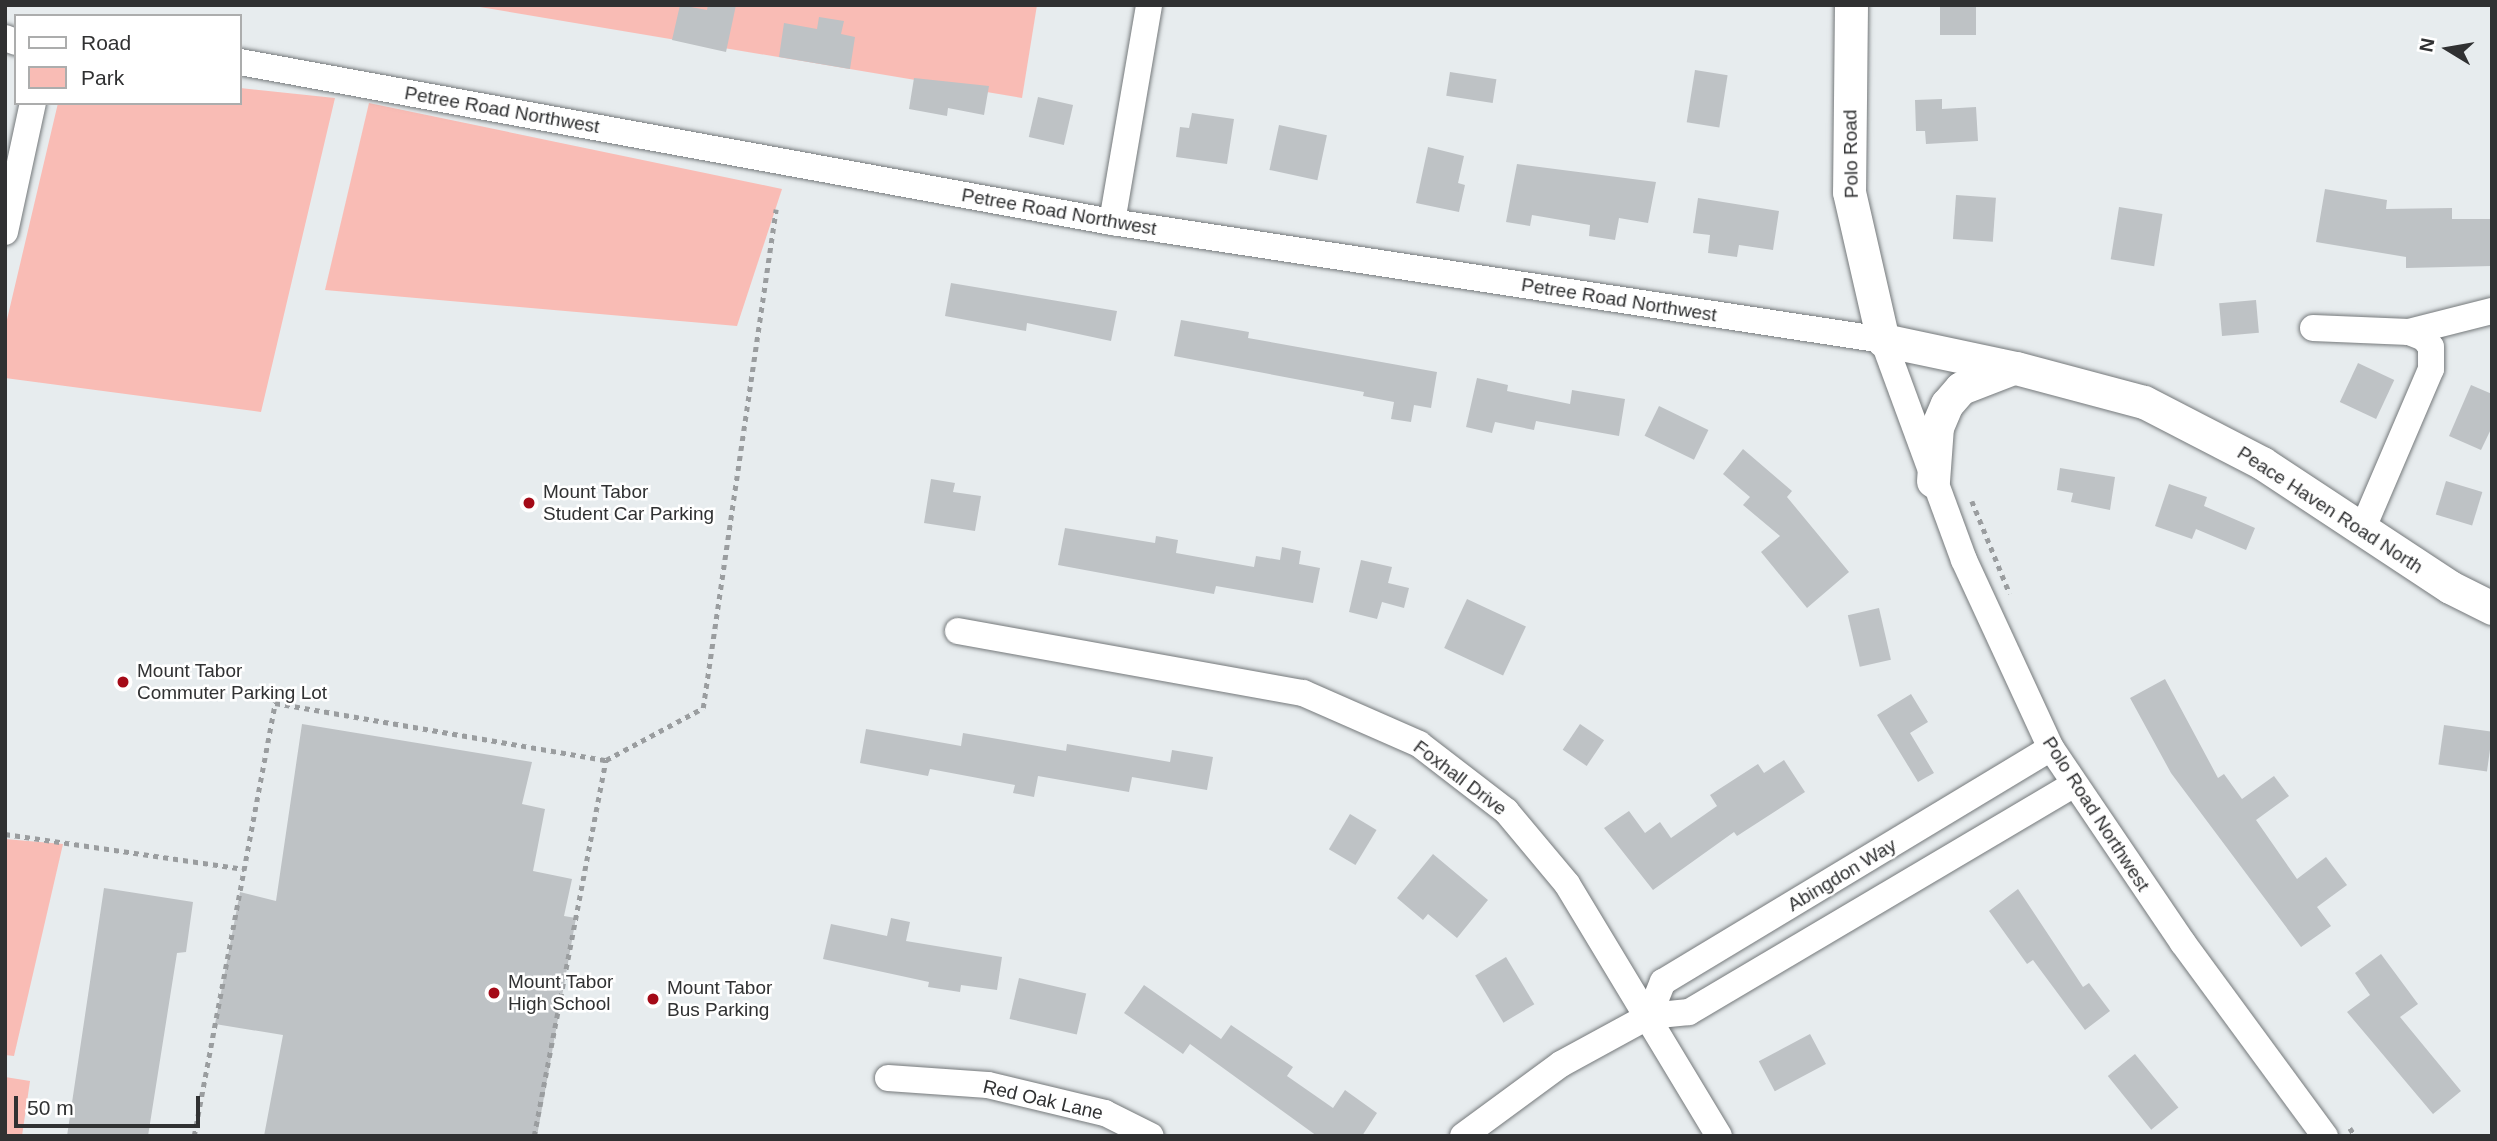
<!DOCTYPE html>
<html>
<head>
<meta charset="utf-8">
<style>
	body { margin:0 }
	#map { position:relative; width:2497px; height:1141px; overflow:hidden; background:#e7ecee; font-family:Arial,sans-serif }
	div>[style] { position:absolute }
	.green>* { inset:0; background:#f9bcb5 }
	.building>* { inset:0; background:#bec2c5; transform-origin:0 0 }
	.path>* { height:4.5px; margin-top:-2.25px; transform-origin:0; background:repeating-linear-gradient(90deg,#9a9d9f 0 5px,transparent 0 10px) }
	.roads { filter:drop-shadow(0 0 2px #75797b) drop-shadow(0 0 2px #75797b) }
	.minor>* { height:26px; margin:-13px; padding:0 13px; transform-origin:13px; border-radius:13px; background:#fff }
	.major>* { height:33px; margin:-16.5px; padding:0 16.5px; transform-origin:16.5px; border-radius:16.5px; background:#fff }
	.dots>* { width:19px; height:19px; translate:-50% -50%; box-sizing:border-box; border:4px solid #fff; border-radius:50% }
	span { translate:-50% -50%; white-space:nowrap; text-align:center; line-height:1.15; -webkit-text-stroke:5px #fff; paint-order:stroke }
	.street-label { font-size:19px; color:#303132 }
	.poi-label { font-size:19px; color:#303132 }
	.left { translate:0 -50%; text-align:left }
	.frame { position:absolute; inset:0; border:7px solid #303132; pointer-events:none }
	.legend { position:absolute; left:14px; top:14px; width:228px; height:91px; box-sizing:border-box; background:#fff; border:2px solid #acadad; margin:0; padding:9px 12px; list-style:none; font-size:21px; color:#303132 }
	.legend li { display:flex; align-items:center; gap:14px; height:35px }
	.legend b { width:35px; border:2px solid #acadad }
	.north { position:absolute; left:2413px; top:14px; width:70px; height:70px; -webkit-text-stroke:5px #fff; paint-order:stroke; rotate:281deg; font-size:19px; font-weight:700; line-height:28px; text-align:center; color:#303132 }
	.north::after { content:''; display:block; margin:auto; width:24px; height:32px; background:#303132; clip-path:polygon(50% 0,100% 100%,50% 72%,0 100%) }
	.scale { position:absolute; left:14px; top:1096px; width:186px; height:32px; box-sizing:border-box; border:4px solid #303132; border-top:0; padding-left:9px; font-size:21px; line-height:24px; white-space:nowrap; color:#303132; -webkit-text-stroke:5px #fff; paint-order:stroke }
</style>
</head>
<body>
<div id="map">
	<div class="green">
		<div style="clip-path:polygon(468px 5px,1037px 5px,1022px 98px)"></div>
		<div style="clip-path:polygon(240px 88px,335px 98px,261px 412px,5px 378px,5px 328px,58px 103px,240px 103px)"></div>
		<div style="clip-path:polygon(369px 103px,782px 189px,737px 326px,325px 290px)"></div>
		<div style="clip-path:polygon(5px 839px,63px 844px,14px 1056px,5px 1055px)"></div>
		<div style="clip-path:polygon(5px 1077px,30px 1081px,22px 1136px,5px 1136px)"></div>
	</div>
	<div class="building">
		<div style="clip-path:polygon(680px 5px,707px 10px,708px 5px,736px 5px,726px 52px,672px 40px)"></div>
		<div style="left:1940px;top:5px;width:36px;height:30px"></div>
		<div style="clip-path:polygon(819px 17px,844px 21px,841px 34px,855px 37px,850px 69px,779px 57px,784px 23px,817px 29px)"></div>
		<div style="left:1695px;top:70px;width:33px;height:53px;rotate:9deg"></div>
		<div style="left:1450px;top:72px;width:47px;height:24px;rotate:9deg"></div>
		<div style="clip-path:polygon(914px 78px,989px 86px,984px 115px,948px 108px,947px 116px,909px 109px)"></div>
		<div style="left:1038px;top:97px;width:36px;height:41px;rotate:13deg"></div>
		<div style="clip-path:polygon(1942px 99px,1942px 109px,1976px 107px,1978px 141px,1926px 144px,1925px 131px,1916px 131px,1915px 100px)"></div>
		<div style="clip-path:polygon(1192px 113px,1234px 119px,1227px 164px,1176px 157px,1180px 127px,1189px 128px)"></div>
		<div style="left:1279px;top:125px;width:49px;height:46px;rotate:12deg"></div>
		<div style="clip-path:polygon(1428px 147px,1464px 156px,1458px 183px,1465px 185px,1459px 212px,1416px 203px)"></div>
		<div style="clip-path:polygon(1517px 164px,1656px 182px,1648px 223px,1619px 218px,1615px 240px,1589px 236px,1590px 225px,1532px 215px,1530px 226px,1506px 222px)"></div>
		<div style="clip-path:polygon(2325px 189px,2387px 200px,2386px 209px,2452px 208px,2452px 219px,2492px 219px,2492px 266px,2406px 268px,2406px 257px,2316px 242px)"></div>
		<div style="left:1956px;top:195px;width:40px;height:44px;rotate:4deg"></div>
		<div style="clip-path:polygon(1698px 198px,1779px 211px,1773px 250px,1739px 245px,1737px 257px,1708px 253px,1710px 235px,1693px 233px)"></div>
		<div style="left:2119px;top:207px;width:44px;height:53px;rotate:9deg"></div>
		<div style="clip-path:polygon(951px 283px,1117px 311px,1111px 341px,1027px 323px,1026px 331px,945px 316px)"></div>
		<div style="left:2256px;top:300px;width:33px;height:37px;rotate:85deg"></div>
		<div style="clip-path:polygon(1181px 320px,1249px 332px,1248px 338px,1437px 372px,1431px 408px,1414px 405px,1411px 422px,1391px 419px,1394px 402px,1363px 396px,1364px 392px,1174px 356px)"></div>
		<div style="left:2358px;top:363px;width:40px;height:43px;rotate:25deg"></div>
		<div style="clip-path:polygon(1477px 378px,1508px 385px,1507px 391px,1570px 404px,1572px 390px,1625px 399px,1619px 436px,1536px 421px,1534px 430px,1495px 422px,1492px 433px,1466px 427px)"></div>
		<div style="clip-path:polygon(2471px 385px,2492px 394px,2492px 427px,2481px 450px,2449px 436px)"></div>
		<div style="left:1659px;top:406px;width:55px;height:33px;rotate:26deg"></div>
		<div style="clip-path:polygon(1743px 449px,1792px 491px,1787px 497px,1849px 572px,1807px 608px,1761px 552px,1780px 536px,1743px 505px,1750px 497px,1723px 474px)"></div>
		<div style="clip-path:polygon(2060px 468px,2115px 477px,2110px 510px,2071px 502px,2073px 493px,2057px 490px)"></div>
		<div style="clip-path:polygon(931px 479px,955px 483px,953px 492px,981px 496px,975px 531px,924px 523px)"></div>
		<div style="left:2446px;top:481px;width:38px;height:35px;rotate:17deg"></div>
		<div style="clip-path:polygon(2169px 484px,2207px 497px,2204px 506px,2255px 528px,2246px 550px,2196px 529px,2192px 539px,2155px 526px)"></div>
		<div style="clip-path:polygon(1065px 528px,1155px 543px,1156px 536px,1178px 540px,1176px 553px,1254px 567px,1256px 556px,1280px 560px,1282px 547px,1301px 551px,1299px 564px,1320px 568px,1313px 603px,1216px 586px,1214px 594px,1058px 565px)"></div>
		<div style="clip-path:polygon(1361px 560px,1392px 567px,1388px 583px,1409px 588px,1404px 608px,1382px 602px,1377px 619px,1349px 612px)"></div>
		<div style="left:1467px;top:599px;width:65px;height:54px;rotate:25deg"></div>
		<div style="left:1879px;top:608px;width:53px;height:32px;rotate:77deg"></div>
		<div style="clip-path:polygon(2165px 679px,2218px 778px,2224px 774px,2242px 799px,2274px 776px,2289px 796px,2256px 820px,2297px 879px,2326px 857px,2347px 885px,2317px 907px,2331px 926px,2301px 947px,2171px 773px,2130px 698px)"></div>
		<div style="clip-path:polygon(1911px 694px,1928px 722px,1910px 733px,1934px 773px,1918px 782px,1877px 715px)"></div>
		<div style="clip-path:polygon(302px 724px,532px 762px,522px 804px,545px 809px,533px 871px,572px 879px,564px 916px,576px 918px,537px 1136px,264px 1136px,283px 1035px,215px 1024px,240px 892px,276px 901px)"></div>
		<div style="left:1580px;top:724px;width:29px;height:31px;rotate:34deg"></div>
		<div style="left:2444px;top:725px;width:49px;height:40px;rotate:8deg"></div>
		<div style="clip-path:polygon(866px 729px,961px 746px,963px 733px,1066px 751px,1067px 744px,1170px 762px,1172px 750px,1213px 757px,1207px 790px,1132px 777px,1129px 792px,1038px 776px,1034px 797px,1013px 793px,1015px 785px,930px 769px,928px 776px,860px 763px)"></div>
		<div style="clip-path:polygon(1784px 760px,1805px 792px,1737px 836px,1734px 832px,1653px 890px,1604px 828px,1629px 811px,1645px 833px,1660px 822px,1671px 838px,1717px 806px,1710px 795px,1758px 764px,1764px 773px)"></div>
		<div style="left:1350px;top:814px;width:31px;height:41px;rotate:31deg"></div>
		<div style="clip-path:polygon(1433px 854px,1488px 900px,1457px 938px,1428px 914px,1423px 920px,1397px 898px)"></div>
		<div style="clip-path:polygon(104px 888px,193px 902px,186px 952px,177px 953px,148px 1136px,67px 1136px)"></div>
		<div style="clip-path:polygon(2018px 889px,2083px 987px,2089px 983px,2110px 1011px,2085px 1030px,2033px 960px,2027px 964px,1989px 911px)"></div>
		<div style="clip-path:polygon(891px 918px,910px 922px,906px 941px,1002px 957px,997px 990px,961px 985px,960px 992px,928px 987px,929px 982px,823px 959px,831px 924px,887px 936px)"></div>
		<div style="clip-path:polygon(2381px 954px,2418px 1004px,2400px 1017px,2461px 1091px,2433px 1114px,2347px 1012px,2370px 995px,2355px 973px)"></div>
		<div style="left:1506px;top:957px;width:55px;height:36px;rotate:59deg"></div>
		<div style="left:1019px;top:978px;width:69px;height:42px;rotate:13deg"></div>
		<div style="clip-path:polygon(1144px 985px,1221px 1039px,1231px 1025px,1293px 1067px,1287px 1076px,1333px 1108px,1345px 1090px,1377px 1113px,1362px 1136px,1317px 1136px,1190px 1044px,1183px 1054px,1124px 1013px)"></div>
		<div style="left:1810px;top:1034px;width:34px;height:58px;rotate:62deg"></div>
		<div style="left:2135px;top:1054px;width:69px;height:35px;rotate:51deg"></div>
	</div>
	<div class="path">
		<div style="left:1972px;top:501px;width:100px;rotate:67.8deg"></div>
		<div style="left:5px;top:834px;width:242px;rotate:8.3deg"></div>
		<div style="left:2350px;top:1128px;width:9px;rotate:58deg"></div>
		<div style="left:194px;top:1136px;width:441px;rotate:-79.4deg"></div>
		<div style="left:275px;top:703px;width:336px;rotate:9.8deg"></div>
		<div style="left:534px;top:1136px;width:383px;rotate:-79.2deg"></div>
		<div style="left:606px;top:760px;width:110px;rotate:-28.2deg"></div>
		<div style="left:703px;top:708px;width:504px;rotate:-81.68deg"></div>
	</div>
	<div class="roads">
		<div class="minor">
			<div style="left:5px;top:38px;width:12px;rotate:20deg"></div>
			<div style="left:240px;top:62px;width:887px;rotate:10.4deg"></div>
			<div style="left:1112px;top:222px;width:780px;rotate:8.7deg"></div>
			<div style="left:1883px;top:340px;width:234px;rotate:69.8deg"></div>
			<div style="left:1964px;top:560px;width:207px;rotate:65.2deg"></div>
			<div style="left:2051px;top:748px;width:235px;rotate:55.9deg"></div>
			<div style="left:2183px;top:943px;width:240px;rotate:53.7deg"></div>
			<div style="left:1112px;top:222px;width:220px;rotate:-80.3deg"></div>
			<div style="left:5px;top:232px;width:132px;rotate:-77.8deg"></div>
			<div style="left:2313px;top:328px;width:96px;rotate:2.4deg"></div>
			<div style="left:2409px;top:332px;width:16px;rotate:22deg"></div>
			<div style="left:2424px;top:338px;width:11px;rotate:52deg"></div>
			<div style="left:2431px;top:347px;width:22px;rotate:90deg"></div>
			<div style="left:2431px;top:369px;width:173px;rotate:113.2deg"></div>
			<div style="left:2409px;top:332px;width:86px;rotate:-14.2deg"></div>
			<div style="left:958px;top:631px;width:351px;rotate:10.2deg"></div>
			<div style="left:1303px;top:693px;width:127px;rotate:23.7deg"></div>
			<div style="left:1419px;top:744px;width:110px;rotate:37.6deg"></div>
			<div style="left:1506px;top:811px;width:95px;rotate:50.1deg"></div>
			<div style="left:1567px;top:884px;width:294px;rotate:58.9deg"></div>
			<div style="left:1649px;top:1016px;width:37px;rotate:-68deg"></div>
			<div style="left:1663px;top:982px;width:453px;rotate:-31.1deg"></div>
			<div style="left:888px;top:1078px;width:100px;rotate:4deg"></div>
			<div style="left:988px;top:1085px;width:120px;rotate:13.5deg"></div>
			<div style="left:1105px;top:1113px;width:51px;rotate:26.6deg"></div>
			<div style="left:1463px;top:1136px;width:122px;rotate:-36.3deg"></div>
			<div style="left:1561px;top:1064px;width:100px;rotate:-28.6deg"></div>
			<div style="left:1649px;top:1016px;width:40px;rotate:-5.7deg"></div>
			<div style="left:1689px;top:1012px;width:446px;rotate:-30.6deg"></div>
		</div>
		<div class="major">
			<div style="left:1851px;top:5px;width:187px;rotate:90.6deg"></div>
			<div style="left:1849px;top:192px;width:152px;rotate:77.1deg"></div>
			<div style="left:1883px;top:340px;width:136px;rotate:11.9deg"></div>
			<div style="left:2016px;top:368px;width:132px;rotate:14.9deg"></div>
			<div style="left:2144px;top:402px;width:133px;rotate:27.3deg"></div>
			<div style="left:2262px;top:463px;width:225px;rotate:33.4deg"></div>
			<div style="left:2450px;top:587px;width:47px;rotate:26.6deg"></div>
			<div style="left:1933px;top:481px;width:54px;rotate:-85.8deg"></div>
			<div style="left:1937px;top:427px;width:25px;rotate:-67deg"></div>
			<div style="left:1947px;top:404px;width:21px;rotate:-49deg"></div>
			<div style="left:1961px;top:388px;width:56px;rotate:-21deg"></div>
		</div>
	</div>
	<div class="dots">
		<div style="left:529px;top:503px;background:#a40a17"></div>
		<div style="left:123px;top:682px;background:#a40a17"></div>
		<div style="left:494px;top:993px;background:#a40a17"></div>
		<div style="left:653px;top:999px;background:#a40a17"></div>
	</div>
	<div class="street-label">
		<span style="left:502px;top:110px;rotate:10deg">Petree Road Northwest</span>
		<span style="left:1851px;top:154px;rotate:-91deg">Polo Road</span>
		<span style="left:1059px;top:212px;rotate:10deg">Petree Road Northwest</span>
		<span style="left:1619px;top:300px;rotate:9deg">Petree Road Northwest</span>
		<span style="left:2330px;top:510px;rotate:33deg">Peace Haven Road North</span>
		<span style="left:1460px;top:778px;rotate:37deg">Foxhall Drive</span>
		<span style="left:2096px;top:814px;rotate:57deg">Polo Road Northwest</span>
		<span style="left:1842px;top:875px;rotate:-31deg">Abingdon Way</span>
		<span style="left:1043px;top:1100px;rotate:13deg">Red Oak Lane</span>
	</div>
	<div class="poi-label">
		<span class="left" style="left:543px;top:503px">Mount Tabor<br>Student Car Parking</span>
		<span class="left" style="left:137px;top:682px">Mount Tabor<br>Commuter Parking Lot</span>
		<span class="left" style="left:508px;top:993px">Mount Tabor<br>High School</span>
		<span class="left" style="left:667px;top:999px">Mount Tabor<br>Bus Parking</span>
	</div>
	<div class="frame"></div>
	<ul class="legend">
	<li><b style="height:9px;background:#fff"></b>Road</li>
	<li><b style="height:19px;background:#f9bcb5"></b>Park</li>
	</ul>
	<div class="north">N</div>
	<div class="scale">50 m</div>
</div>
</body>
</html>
